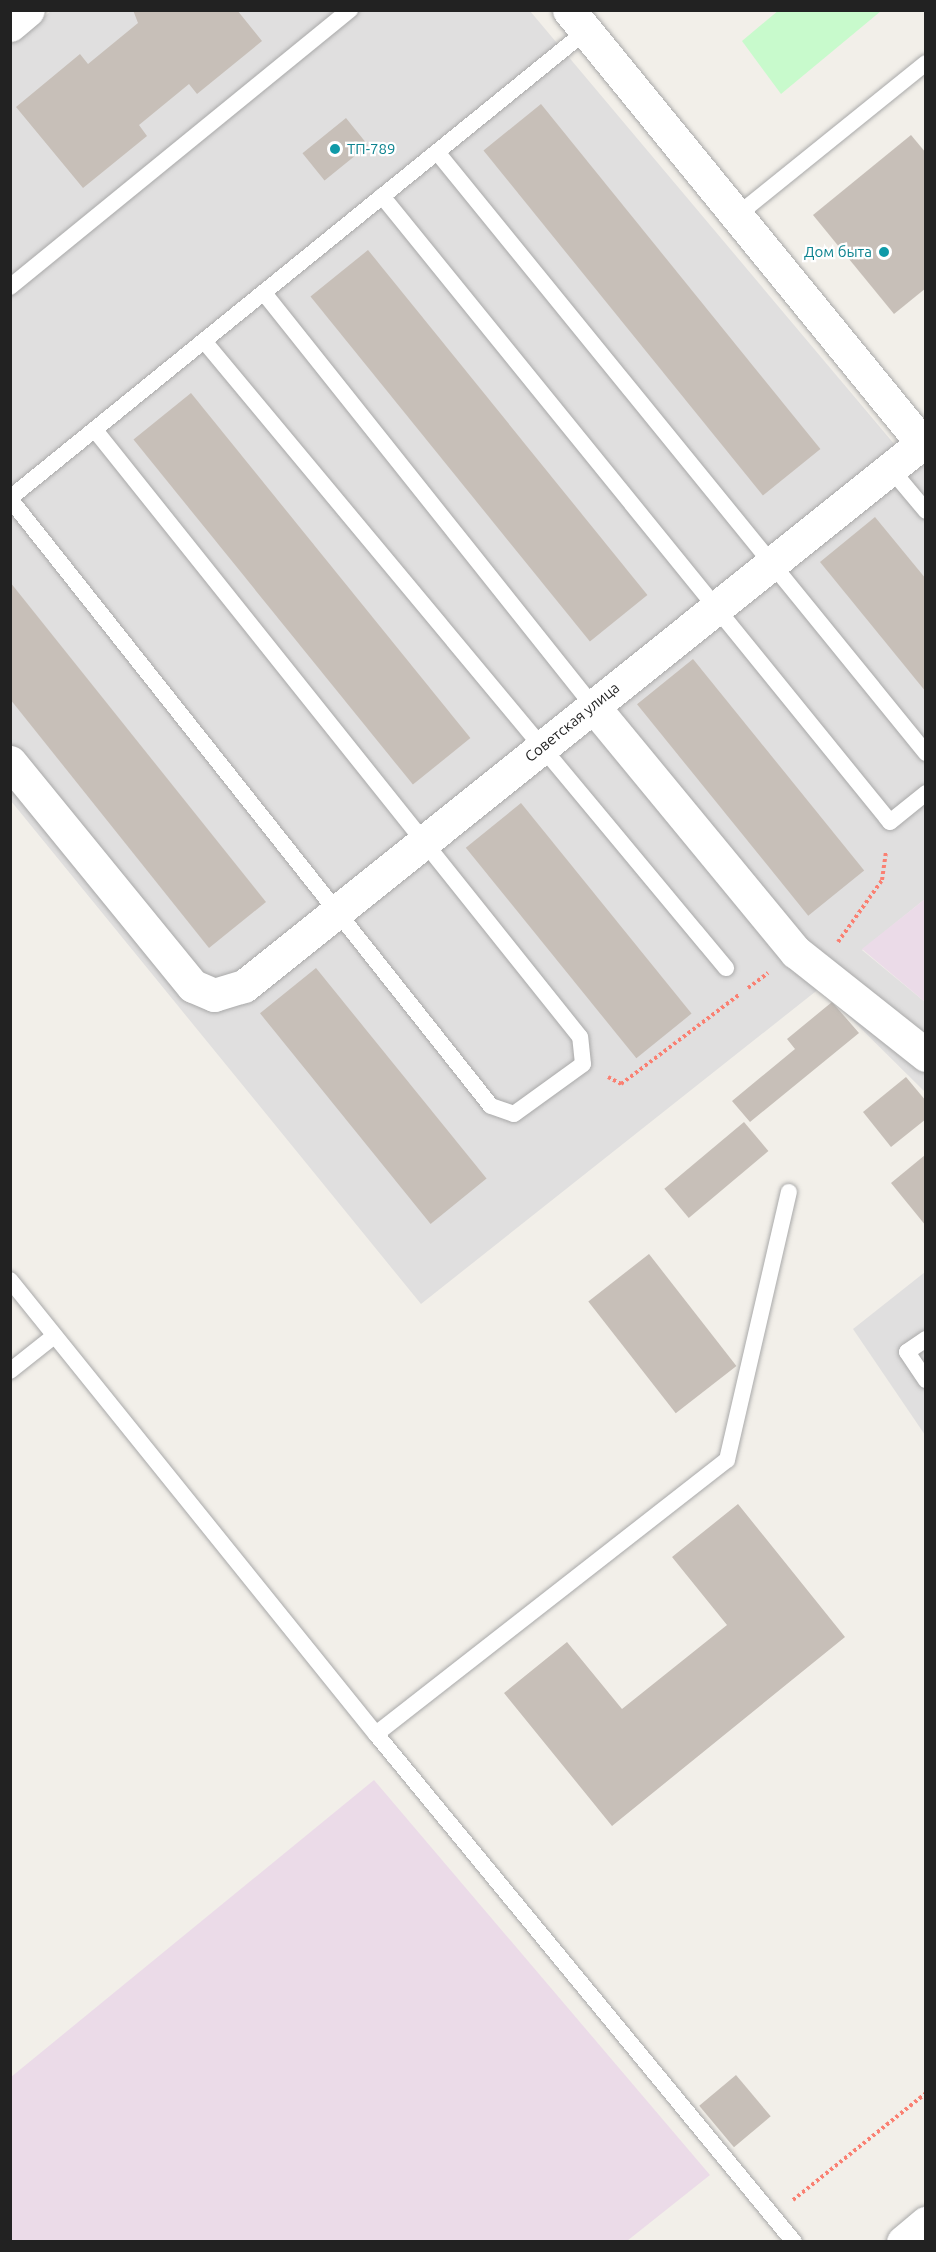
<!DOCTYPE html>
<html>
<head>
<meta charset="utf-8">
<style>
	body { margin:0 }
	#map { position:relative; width:936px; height:2252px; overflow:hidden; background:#f2efe9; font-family:Ubuntu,sans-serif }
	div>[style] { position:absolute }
	.residential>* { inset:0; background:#e0dfdf }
	.industrial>* { inset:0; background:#ebdbe8 }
	.park>* { inset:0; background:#c8facc }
	.building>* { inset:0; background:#c7bfb8; transform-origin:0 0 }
	.path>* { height:4px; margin-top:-2px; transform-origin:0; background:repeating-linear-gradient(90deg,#fa8072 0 3px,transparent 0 6px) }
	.roads { filter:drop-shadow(0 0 2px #a9a9a9) drop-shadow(0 0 2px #a9a9a9) }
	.service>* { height:16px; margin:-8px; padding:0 8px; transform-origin:8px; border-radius:8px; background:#fff }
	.minor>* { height:33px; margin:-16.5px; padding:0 16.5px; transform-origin:16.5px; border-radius:16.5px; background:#fff }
	.tertiary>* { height:33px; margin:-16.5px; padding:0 16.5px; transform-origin:16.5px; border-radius:16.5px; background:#fff }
	.dots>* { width:16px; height:16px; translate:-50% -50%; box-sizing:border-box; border:3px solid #fff; border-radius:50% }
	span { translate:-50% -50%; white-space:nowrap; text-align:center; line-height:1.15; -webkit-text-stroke:4.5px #fff; paint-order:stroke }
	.culture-label { font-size:15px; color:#0d838f }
	.left { translate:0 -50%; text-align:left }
	.right { translate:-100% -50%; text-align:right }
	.street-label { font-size:15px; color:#222 }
	.frame { position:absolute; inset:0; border:12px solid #222; pointer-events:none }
</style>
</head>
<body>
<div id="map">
	<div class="residential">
		<div style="clip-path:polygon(51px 11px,530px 11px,916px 470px,925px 463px,925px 899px,862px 950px,925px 1002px,925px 1092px,820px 988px,421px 1304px,11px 801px,11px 44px)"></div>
		<div style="clip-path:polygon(925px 1272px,925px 1435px,853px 1329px)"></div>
	</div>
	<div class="industrial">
		<div style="clip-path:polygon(925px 899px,925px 1002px,862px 949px)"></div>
		<div style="clip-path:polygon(374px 1780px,710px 2175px,627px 2241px,11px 2241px,11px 2077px)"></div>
	</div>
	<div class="park">
		<div style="clip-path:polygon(779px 10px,881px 10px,881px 11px,781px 94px,742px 41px)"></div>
	</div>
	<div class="building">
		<div style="clip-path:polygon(133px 10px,237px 10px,262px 41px,197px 94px,189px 84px,139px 125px,147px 136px,83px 188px,16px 107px,80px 54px,88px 64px,138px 23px)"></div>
		<div style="left:541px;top:104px;width:444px;height:74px;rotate:51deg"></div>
		<div style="left:346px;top:118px;width:35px;height:56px;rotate:51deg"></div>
		<div style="clip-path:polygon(911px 135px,926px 153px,926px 288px,894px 314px,813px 215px)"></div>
		<div style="left:368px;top:250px;width:444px;height:74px;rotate:51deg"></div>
		<div style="left:191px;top:393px;width:444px;height:74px;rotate:51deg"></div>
		<div style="clip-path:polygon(875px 517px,926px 579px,926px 692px,820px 562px)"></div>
		<div style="clip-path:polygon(10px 582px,266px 902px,209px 948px,10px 699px)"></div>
		<div style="left:693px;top:659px;width:272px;height:72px;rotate:51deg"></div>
		<div style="left:521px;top:803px;width:271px;height:71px;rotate:51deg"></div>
		<div style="left:316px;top:968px;width:271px;height:72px;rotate:51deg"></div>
		<div style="clip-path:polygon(832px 1002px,859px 1033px,750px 1122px,732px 1101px,795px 1049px,787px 1039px)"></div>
		<div style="clip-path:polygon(906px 1077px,926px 1101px,926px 1119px,891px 1147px,863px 1112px)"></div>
		<div style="left:744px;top:1122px;width:38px;height:104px;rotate:50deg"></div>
		<div style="clip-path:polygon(925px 1155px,926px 1157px,926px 1226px,891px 1183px)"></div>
		<div style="left:649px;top:1254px;width:142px;height:77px;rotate:52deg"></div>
		<div style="clip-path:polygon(738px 1504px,845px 1637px,612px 1826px,504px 1693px,567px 1642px,622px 1709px,727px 1625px,672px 1557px)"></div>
		<div style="left:736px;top:2075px;width:54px;height:48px;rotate:50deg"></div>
	</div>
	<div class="path">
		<div style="left:838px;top:942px;width:76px;rotate:-54.6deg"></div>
		<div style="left:882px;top:880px;width:30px;rotate:-82deg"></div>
		<div style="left:748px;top:988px;width:25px;rotate:-37deg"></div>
		<div style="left:608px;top:1077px;width:15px;rotate:28deg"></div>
		<div style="left:621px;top:1084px;width:149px;rotate:-37.1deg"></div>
		<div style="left:793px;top:2200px;width:171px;rotate:-38.8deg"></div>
	</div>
	<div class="roads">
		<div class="service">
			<div style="left:437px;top:152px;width:775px;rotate:50.87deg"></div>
			<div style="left:382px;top:196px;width:806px;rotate:50.94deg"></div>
			<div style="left:890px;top:822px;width:46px;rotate:-38.9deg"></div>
			<div style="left:735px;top:217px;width:245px;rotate:-38.9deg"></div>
			<div style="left:10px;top:287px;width:439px;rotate:-39.2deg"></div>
			<div style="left:264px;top:293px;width:528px;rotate:51.46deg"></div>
			<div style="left:204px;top:341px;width:816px;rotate:50.22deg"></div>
			<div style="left:890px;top:468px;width:56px;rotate:50.1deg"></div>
			<div style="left:10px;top:498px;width:742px;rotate:-39.03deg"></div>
			<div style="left:10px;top:499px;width:774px;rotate:51.61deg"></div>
			<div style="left:491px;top:1106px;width:24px;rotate:19deg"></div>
			<div style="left:514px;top:1114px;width:85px;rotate:-35.9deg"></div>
			<div style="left:583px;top:1064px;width:27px;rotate:-96deg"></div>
			<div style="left:580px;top:1037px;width:777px;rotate:-128.63deg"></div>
			<div style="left:10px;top:1280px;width:583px;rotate:51.13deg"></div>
			<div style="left:376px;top:1734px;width:445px;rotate:-38deg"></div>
			<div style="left:727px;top:1460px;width:275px;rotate:-77deg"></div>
			<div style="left:926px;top:1339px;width:23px;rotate:146deg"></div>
			<div style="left:907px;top:1352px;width:34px;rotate:56deg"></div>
			<div style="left:10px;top:1371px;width:56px;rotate:-38.5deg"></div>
			<div style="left:376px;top:1734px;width:658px;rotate:50.55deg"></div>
		</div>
		<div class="minor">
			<div style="left:569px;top:10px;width:559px;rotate:50.81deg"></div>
			<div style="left:10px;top:25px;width:23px;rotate:-40deg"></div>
			<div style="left:593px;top:706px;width:319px;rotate:50.5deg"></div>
			<div style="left:796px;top:952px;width:166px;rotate:38.4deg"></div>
			<div style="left:10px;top:762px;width:289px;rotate:50.8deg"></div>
			<div style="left:193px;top:986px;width:23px;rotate:23deg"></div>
			<div style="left:214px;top:995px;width:31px;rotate:-17deg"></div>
			<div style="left:244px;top:986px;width:874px;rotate:-38.68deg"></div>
		</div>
		<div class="tertiary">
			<div style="left:903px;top:2242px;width:30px;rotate:-40deg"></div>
		</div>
	</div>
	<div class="dots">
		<div style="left:335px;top:149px;background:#0f9aa8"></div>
		<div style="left:884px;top:252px;background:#0f9aa8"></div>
	</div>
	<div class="culture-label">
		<span class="left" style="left:347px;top:149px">ТП-789</span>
		<span class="right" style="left:872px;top:252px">Дом быта</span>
	</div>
	<div class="street-label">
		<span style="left:572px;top:722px;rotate:-39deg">Советская улица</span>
	</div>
	<div class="frame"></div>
</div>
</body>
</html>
